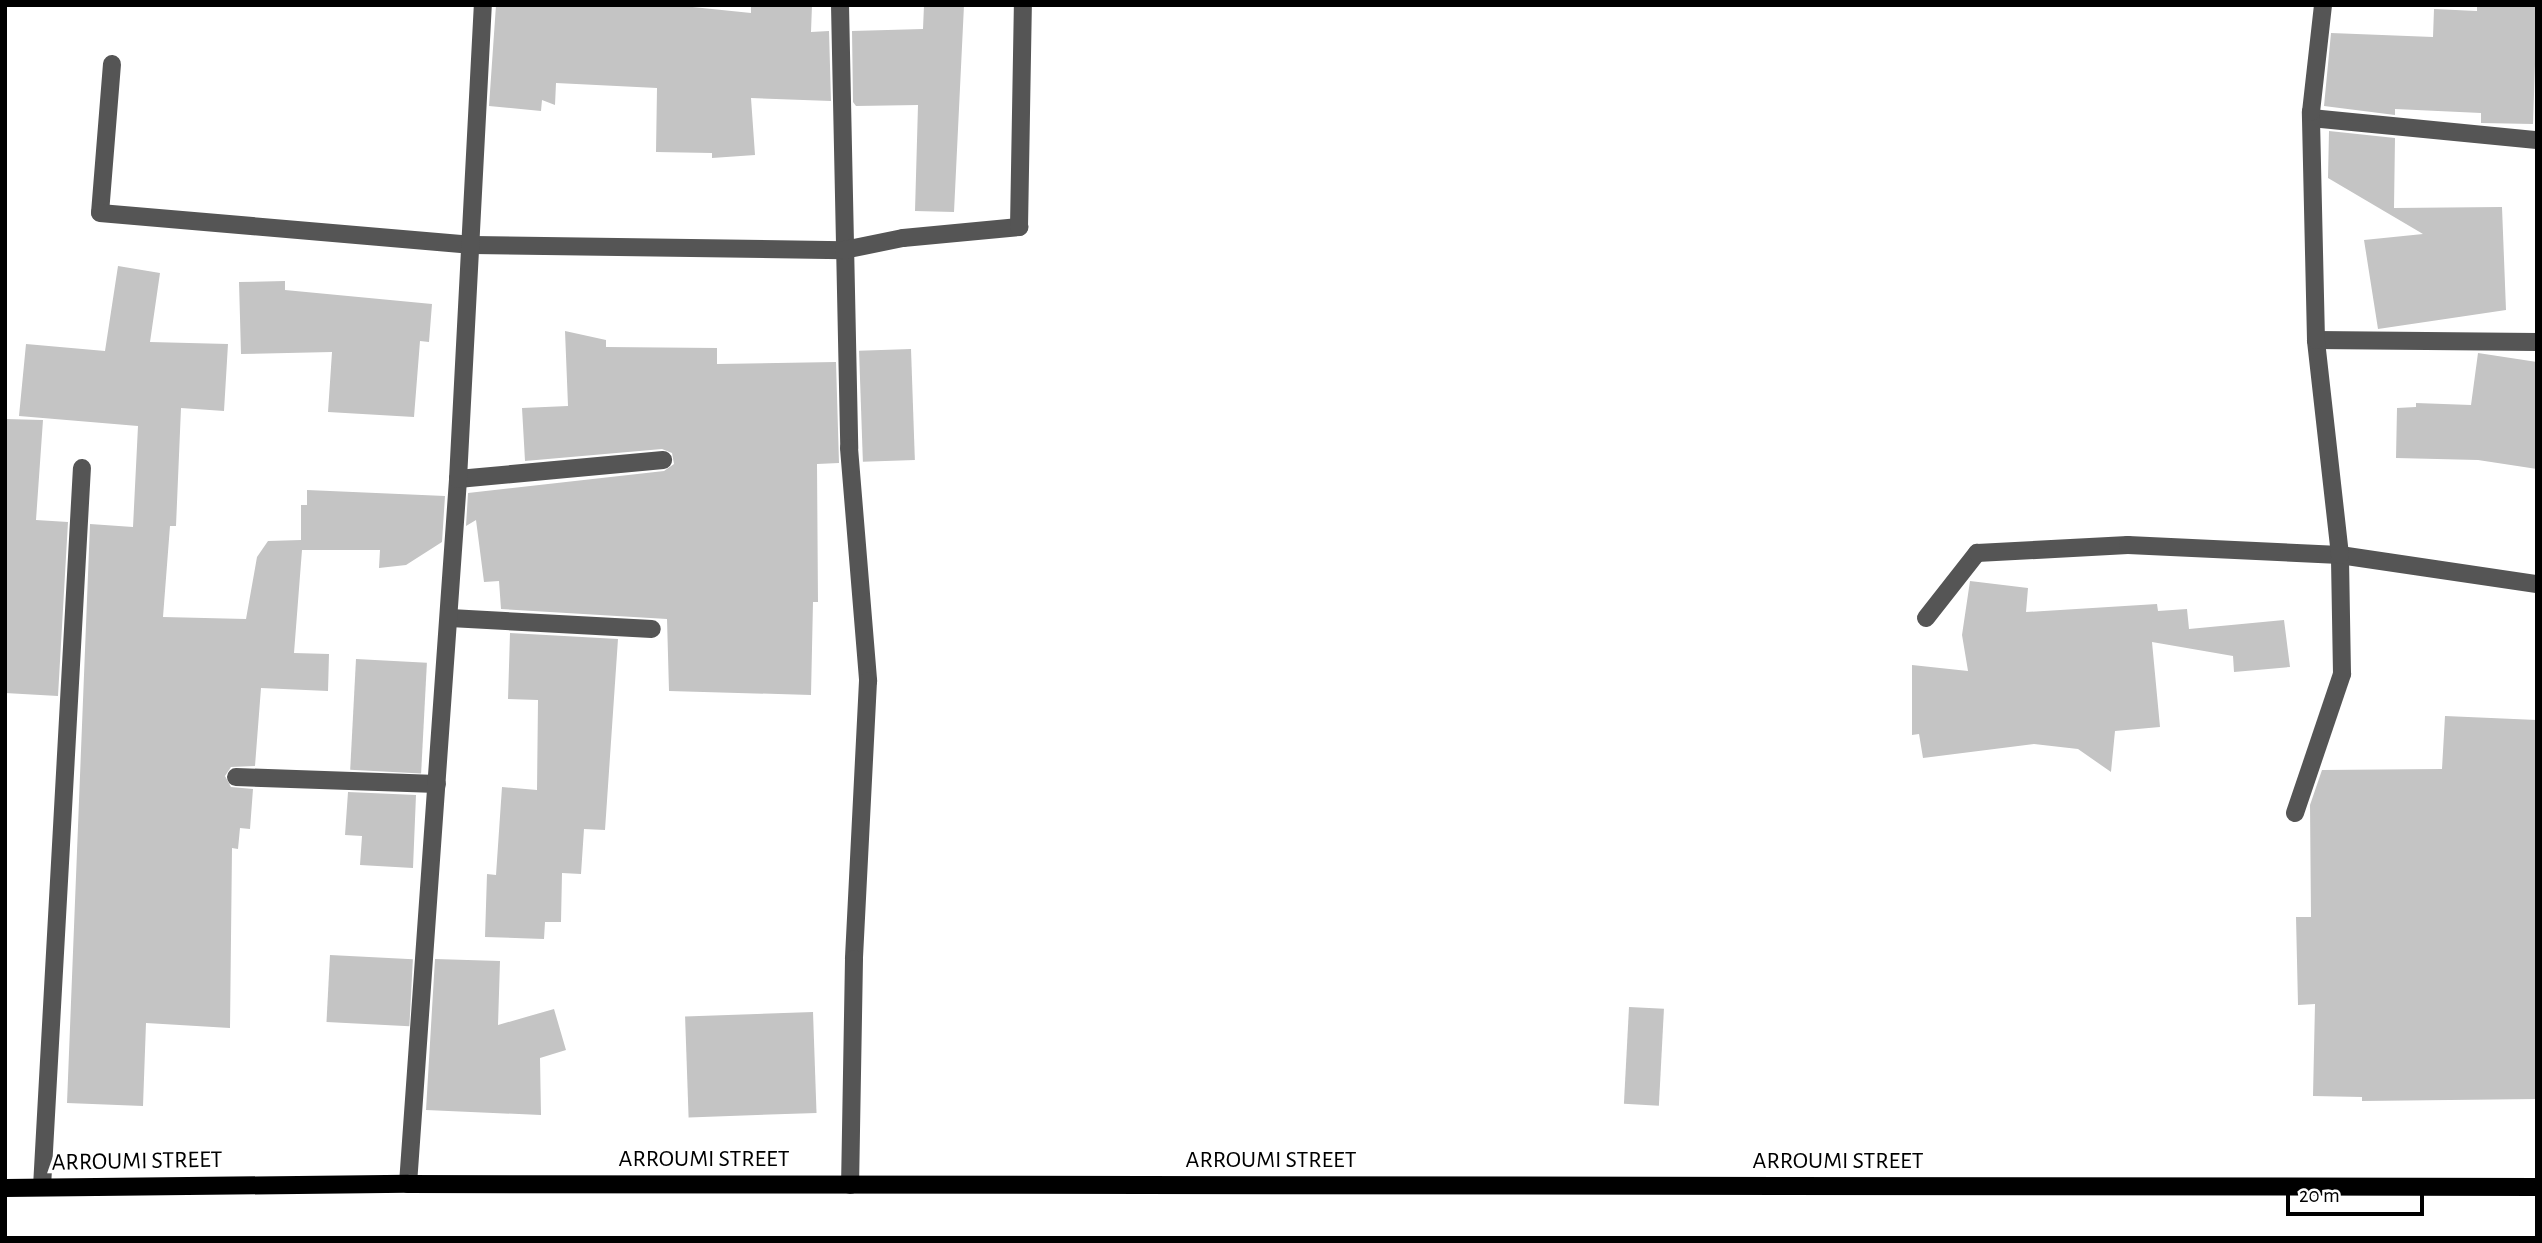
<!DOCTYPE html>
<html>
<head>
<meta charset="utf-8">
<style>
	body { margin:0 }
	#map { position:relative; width:2542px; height:1243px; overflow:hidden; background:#fff; font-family:"Alegreya Sans",sans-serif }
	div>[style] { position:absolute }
	.building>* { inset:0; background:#c4c4c4; transform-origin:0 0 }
	.minor>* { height:18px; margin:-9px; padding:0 9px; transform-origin:9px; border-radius:9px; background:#555 }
	.major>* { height:18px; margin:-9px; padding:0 9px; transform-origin:9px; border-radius:9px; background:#000 }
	span { translate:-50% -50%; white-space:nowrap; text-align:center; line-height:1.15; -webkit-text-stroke:7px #fff; paint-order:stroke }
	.street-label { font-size:24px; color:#000 }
	.frame { position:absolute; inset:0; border:7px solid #000; pointer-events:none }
	.scale { position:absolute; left:2286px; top:1184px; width:138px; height:32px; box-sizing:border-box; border:4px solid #000; border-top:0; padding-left:9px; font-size:21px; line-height:24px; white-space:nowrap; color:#000; -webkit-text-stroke:5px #fff; paint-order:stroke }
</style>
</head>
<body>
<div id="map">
	<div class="building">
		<div style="clip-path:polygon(496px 5px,673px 5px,751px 13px,751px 5px,812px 5px,811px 32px,829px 31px,831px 101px,751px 98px,755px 155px,712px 158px,712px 153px,656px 152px,657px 88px,556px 83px,555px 105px,542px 100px,541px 111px,489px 106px)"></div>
		<div style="clip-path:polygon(924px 5px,964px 5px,954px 212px,915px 211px,918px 105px,856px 106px,853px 102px,852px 31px,923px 29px)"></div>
		<div style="clip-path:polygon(2477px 5px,2537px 5px,2533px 124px,2481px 123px,2481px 113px,2395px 109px,2395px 115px,2324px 106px,2331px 33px,2433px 37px,2434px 9px,2477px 11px)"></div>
		<div style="clip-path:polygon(2329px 131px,2395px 138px,2394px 208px,2502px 207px,2506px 310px,2378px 329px,2364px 240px,2423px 234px,2328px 178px)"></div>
		<div style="clip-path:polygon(118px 266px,160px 273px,150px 342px,228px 344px,224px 411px,181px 408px,176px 526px,170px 526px,163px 617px,246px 619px,257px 557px,268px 541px,301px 540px,301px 505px,307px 505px,307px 490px,445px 496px,442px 542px,406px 565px,379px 568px,380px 550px,302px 550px,294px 653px,329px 654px,328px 691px,261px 688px,255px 766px,231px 767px,225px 776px,231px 787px,253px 789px,250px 829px,240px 828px,238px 849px,232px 848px,230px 1028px,146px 1023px,143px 1106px,67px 1103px,90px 524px,133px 527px,138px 426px,19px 416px,26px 344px,105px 351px)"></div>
		<div style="clip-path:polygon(285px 281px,285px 290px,432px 304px,429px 342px,420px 341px,414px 417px,328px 412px,332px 352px,241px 354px,239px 282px)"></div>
		<div style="clip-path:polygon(565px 331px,606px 340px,606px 347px,717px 348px,717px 364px,836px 362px,839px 463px,817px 464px,818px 602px,813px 602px,811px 695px,669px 691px,667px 619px,501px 609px,499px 581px,484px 582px,476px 520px,466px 526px,468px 493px,664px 471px,674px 464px,672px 453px,662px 449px,525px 461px,522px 408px,568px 406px)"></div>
		<div style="left:911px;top:349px;width:111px;height:52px;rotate:88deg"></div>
		<div style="clip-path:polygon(2478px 353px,2537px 362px,2537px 469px,2478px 460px,2396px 458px,2397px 408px,2416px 407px,2416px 403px,2471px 405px)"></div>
		<div style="clip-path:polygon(5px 419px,43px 420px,36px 520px,68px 522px,58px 696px,5px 693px)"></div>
		<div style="clip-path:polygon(1970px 581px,2028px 588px,2026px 612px,2157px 604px,2158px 611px,2187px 609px,2189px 629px,2284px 620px,2290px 667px,2234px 672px,2233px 656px,2152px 642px,2160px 727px,2115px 731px,2111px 772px,2078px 749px,2034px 744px,1923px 758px,1919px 734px,1912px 735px,1912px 665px,1968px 671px,1962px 635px)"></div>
		<div style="clip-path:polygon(510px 633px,618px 639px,605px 830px,584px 829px,581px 874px,562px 873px,561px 922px,545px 922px,544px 939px,485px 937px,487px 874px,496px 875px,502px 787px,537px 790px,538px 700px,508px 699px)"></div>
		<div style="left:356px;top:659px;width:71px;height:111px;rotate:3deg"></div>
		<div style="clip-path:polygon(2445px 716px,2537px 720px,2537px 1099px,2362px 1101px,2362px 1097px,2313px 1096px,2315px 1004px,2298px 1005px,2296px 917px,2311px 917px,2310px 805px,2322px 770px,2442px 769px)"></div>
		<div style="clip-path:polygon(348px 792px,416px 795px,413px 868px,360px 865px,362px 836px,345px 835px)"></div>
		<div style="left:330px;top:955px;width:83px;height:67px;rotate:3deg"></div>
		<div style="clip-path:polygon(435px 959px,500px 961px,498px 1025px,554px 1009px,566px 1050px,540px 1058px,541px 1115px,426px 1110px)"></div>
		<div style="left:1629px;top:1007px;width:35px;height:97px;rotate:3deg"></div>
		<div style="left:813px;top:1012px;width:101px;height:128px;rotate:88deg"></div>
	</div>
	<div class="minor">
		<div style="left:840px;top:5px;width:443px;rotate:88.8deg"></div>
		<div style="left:849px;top:448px;width:234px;rotate:85.3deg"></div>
		<div style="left:868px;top:681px;width:278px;rotate:92.9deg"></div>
		<div style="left:854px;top:959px;width:226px;rotate:91deg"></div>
		<div style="left:112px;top:64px;width:149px;rotate:94.6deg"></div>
		<div style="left:100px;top:213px;width:374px;rotate:4.9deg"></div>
		<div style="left:473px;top:245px;width:371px;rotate:0.8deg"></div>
		<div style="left:844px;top:250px;width:60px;rotate:-11.5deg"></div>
		<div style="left:903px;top:238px;width:117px;rotate:-5.4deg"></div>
		<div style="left:1019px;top:227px;width:222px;rotate:-89deg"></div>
		<div style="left:2311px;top:118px;width:227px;rotate:5.6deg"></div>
		<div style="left:2316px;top:340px;width:221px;rotate:0.5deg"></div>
		<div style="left:458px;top:479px;width:206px;rotate:-5.3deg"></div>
		<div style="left:450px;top:618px;width:202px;rotate:3.1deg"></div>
		<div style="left:1926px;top:618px;width:83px;rotate:-51.9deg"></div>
		<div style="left:1977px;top:553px;width:151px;rotate:-3deg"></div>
		<div style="left:2128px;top:545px;width:212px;rotate:2.7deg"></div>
		<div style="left:2340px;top:555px;width:199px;rotate:8.4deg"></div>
		<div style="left:236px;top:777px;width:201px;rotate:2deg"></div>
		<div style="left:2295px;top:813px;width:147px;rotate:-71.3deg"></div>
		<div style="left:2342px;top:674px;width:119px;rotate:-91deg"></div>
		<div style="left:2340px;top:555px;width:216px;rotate:-96.4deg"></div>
		<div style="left:2316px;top:340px;width:228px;rotate:-91.3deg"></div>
		<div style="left:2311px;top:112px;width:108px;rotate:-83.6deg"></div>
		<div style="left:408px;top:1184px;width:707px;rotate:-85.94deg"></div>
		<div style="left:458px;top:479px;width:475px;rotate:-87deg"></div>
		<div style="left:42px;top:1187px;width:720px;rotate:-86.82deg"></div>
	</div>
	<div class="major">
		<div style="left:5px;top:1188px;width:403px;rotate:-0.6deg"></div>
		<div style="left:408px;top:1184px;width:2129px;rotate:0.08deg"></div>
	</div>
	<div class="street-label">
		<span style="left:704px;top:1160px">ARROUMI STREET</span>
		<span style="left:1271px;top:1161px">ARROUMI STREET</span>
		<span style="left:137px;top:1162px;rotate:-1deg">ARROUMI STREET</span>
		<span style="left:1838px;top:1162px">ARROUMI STREET</span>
	</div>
	<div class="frame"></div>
	<div class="scale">20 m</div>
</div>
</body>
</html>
